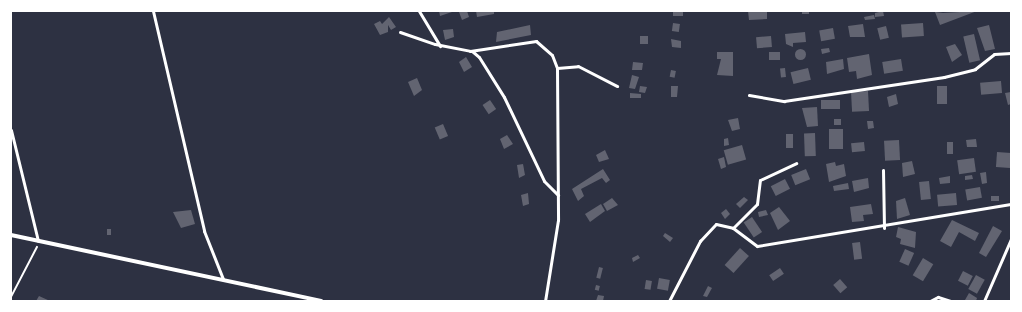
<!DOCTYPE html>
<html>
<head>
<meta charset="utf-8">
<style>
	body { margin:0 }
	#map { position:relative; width:1022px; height:312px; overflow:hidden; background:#2d3142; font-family:"Exo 2",sans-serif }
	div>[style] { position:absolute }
	.building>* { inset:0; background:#626471; transform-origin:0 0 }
	.round { border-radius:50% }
	.path>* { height:1.5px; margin:-0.75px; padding:0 0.75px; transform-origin:0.75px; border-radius:0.75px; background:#fff }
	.minor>* { height:3px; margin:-1.5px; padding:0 1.5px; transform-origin:1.5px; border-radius:1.5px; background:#fff }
	.tertiary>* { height:4px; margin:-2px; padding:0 2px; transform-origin:2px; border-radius:2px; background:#fff }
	span { translate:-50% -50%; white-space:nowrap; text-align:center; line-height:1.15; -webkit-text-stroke:3px #fff; paint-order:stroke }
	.frame { position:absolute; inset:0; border:12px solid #fff; pointer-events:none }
</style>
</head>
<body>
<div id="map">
	<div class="building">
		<div style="clip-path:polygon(439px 11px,452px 11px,452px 12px,440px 16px)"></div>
		<div style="clip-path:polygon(467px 11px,469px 17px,462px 20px,459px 12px)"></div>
		<div style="clip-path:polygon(476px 11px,494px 11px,494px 14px,477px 17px)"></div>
		<div style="left:673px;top:11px;width:10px;height:5px"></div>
		<div style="clip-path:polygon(748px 11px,767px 11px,767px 19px,749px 20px)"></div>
		<div style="left:802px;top:11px;width:7px;height:3px"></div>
		<div style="clip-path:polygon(883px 11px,884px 16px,875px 17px,875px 13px)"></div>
		<div style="clip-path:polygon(977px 11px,940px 25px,935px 12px,943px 13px)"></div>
		<div style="clip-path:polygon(874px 15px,875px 19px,865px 20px,864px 17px)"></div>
		<div style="clip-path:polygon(389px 17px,396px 27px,391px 30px,388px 25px,388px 32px,380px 35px,374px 24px,380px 21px,382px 24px)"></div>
		<div style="left:673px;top:23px;width:7px;height:8px;rotate:8deg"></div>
		<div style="left:923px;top:23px;width:13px;height:22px;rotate:86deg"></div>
		<div style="clip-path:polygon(863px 24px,865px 37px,850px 37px,848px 26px)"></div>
		<div style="clip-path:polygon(530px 25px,531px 35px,496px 42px,497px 32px)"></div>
		<div style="clip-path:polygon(989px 25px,995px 49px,985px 51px,977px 28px)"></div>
		<div style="left:886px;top:26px;width:12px;height:9px;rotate:76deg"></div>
		<div style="left:833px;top:28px;width:11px;height:14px;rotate:80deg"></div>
		<div style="clip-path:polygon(453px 29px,454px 37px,445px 40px,443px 30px)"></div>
		<div style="clip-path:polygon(805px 32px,806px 42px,793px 43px,793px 47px,786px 44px,785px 34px)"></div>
		<div style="left:974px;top:34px;width:27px;height:11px;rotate:77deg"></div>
		<div style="left:640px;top:36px;width:8px;height:8px"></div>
		<div style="left:771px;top:36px;width:11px;height:15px;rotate:85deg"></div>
		<div style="clip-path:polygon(671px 39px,681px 41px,681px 48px,672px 47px)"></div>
		<div style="clip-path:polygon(955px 44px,962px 55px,952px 62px,946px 47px)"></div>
		<div style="clip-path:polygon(829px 48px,830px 52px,822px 54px,821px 49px)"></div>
		<div class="round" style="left:794.5px;top:48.5px;width:11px;height:11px"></div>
		<div style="clip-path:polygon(717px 52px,733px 52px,733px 76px,717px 75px,721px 59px,717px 59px)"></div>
		<div style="left:769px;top:52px;width:11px;height:8px"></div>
		<div style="clip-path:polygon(869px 54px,872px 75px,857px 79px,856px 71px,849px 72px,847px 58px)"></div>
		<div style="clip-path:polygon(466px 57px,472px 67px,464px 72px,459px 62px)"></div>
		<div style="clip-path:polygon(843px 59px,844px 69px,827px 74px,826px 62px)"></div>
		<div style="left:901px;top:59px;width:12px;height:19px;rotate:81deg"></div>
		<div style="clip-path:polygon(633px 62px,643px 63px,642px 70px,632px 70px)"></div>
		<div style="left:785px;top:68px;width:9px;height:5px;rotate:84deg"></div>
		<div style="left:808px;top:68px;width:12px;height:18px;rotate:76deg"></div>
		<div style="left:671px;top:70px;width:5px;height:7px;rotate:11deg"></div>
		<div style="clip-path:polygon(632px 75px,639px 77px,635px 89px,629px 88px)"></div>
		<div style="clip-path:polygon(417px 78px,422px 90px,414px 96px,408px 82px)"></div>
		<div style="left:1001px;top:81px;width:12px;height:21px;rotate:85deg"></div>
		<div style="clip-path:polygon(640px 86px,647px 87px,645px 93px,639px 92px)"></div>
		<div style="clip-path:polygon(671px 86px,678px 86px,677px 97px,671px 97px)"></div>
		<div style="left:947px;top:86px;width:18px;height:10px;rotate:90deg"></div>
		<div style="left:868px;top:91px;width:20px;height:17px;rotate:87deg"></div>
		<div style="clip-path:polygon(1011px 92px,1011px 104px,1008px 105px,1005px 93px)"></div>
		<div style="clip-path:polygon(630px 93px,641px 94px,641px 98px,630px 98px)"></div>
		<div style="clip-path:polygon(896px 94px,898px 104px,889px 107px,887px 97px)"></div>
		<div style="left:490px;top:100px;width:11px;height:9px;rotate:56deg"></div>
		<div style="left:840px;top:100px;width:9px;height:19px;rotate:90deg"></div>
		<div style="clip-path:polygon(817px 107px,818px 126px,807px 127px,802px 108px)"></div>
		<div style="clip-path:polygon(738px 118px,740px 129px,732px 131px,728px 120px)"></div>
		<div style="left:834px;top:119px;width:7px;height:6px"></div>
		<div style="clip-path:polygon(867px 121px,873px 121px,874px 128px,868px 129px)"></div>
		<div style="left:443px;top:124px;width:13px;height:9px;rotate:67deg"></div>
		<div style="left:843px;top:129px;width:20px;height:14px;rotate:90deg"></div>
		<div style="left:815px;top:133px;width:23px;height:11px;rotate:88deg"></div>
		<div style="left:786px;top:134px;width:7px;height:14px"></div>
		<div style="clip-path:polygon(507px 135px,513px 144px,504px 149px,500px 139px)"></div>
		<div style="clip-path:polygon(728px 138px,729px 145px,724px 146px,724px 139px)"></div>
		<div style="clip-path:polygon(976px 139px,977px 147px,967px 147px,966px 140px)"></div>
		<div style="left:899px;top:140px;width:20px;height:15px;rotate:87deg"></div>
		<div style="left:864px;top:142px;width:9px;height:13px;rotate:84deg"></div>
		<div style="left:947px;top:142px;width:6px;height:12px"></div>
		<div style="left:742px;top:145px;width:15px;height:19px;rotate:74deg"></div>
		<div style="clip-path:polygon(605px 150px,609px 159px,599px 162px,596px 155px)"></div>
		<div style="left:997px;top:152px;width:14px;height:15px;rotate:4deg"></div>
		<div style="clip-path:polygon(724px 157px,726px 167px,721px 169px,718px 159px)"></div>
		<div style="left:974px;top:158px;width:14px;height:17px;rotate:82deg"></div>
		<div style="clip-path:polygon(912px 161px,915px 174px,903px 177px,902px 163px)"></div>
		<div style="clip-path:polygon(835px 162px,836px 166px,844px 164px,846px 176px,829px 182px,826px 164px)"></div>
		<div style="clip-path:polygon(523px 164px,525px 175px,519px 178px,517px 165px)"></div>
		<div style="clip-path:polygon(603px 169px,610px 180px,606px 183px,602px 178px,581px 189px,584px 196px,578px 201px,572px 189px)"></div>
		<div style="left:806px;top:169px;width:11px;height:16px;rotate:68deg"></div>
		<div style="clip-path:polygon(986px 172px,987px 183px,982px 184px,980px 173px)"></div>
		<div style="clip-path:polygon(972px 175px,973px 179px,965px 180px,965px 176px)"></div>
		<div style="clip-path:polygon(950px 176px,950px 183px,940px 184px,939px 178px)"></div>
		<div style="clip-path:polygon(868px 178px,869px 188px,854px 192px,852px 181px)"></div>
		<div style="left:785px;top:179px;width:11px;height:16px;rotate:63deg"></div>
		<div style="left:929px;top:181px;width:18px;height:10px;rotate:84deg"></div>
		<div style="clip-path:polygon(848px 183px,849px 189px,834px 191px,833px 186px)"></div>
		<div style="left:980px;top:187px;width:11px;height:15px;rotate:80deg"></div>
		<div style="clip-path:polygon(528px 193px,529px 204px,523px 206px,521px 195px)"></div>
		<div style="left:956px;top:193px;width:12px;height:19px;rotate:85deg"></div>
		<div style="left:991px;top:196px;width:8px;height:5px"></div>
		<div style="clip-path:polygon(744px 197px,748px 200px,740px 208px,736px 204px)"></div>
		<div style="clip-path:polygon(612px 198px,618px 205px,607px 211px,603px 204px)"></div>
		<div style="clip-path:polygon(905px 198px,910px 215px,897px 219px,896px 201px)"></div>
		<div style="clip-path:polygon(601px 204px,605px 211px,590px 222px,585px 214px)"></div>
		<div style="clip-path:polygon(871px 204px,873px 214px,863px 215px,864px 221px,852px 222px,850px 207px)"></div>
		<div style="clip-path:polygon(779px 207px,790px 221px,778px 230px,770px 213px)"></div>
		<div style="clip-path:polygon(726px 209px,730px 214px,725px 219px,721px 213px)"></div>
		<div style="clip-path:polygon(191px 210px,195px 224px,181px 228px,173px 212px)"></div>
		<div style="clip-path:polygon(766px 210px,768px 215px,759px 217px,758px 212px)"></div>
		<div style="left:752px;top:217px;width:18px;height:10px;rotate:56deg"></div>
		<div style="clip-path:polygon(952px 220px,979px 233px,975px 241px,959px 232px,951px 247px,940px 241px,948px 227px,955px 231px,948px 227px)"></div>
		<div style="clip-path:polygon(993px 226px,1002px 231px,986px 257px,979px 253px)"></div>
		<div style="clip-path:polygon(898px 227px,916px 232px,915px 248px,900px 244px,901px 239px,896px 237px)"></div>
		<div style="left:107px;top:229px;width:4px;height:6px"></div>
		<div style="clip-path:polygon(665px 233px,673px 238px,670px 242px,663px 236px)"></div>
		<div style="left:860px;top:242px;width:17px;height:8px;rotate:83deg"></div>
		<div style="left:740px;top:248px;width:12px;height:23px;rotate:42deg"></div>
		<div style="left:905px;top:249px;width:10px;height:14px;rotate:24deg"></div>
		<div style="clip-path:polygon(638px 255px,640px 258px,633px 262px,632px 258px)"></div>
		<div style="left:923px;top:258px;width:12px;height:20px;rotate:31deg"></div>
		<div style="left:599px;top:267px;width:4px;height:11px;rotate:14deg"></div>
		<div style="left:780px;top:268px;width:7px;height:13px;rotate:56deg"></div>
		<div style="left:963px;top:271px;width:11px;height:11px;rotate:27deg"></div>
		<div style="left:976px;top:275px;width:10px;height:16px;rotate:29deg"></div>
		<div style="left:659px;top:278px;width:11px;height:11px;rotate:10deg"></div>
		<div style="left:840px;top:279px;width:11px;height:9px;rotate:49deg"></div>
		<div style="left:646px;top:280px;width:6px;height:9px;rotate:9deg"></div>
		<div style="left:596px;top:285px;width:4px;height:5px;rotate:14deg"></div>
		<div style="clip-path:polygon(708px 286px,712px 288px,707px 297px,703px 296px)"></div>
		<div style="clip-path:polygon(969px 293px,977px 298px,976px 301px,965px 300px)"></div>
		<div style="clip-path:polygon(598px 295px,604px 296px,603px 301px,596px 301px)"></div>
		<div style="clip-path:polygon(39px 296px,50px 301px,36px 301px)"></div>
	</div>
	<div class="path">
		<div style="left:11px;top:297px;width:56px;rotate:-62.5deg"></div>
	</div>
	<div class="minor">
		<div style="left:153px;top:11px;width:226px;rotate:76.9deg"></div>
		<div style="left:204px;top:231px;width:52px;rotate:68.4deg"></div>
		<div style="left:419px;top:11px;width:41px;rotate:59deg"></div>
		<div style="left:400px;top:32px;width:37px;rotate:19deg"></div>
		<div style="left:435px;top:44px;width:36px;rotate:11deg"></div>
		<div style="left:470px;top:51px;width:67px;rotate:-8.6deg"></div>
		<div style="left:536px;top:41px;width:21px;rotate:41deg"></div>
		<div style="left:552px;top:55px;width:14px;rotate:69deg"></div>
		<div style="left:557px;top:68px;width:152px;rotate:89.6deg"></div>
		<div style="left:558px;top:220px;width:82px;rotate:99.1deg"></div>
		<div style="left:472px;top:51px;width:9px;rotate:41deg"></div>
		<div style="left:479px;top:57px;width:47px;rotate:58deg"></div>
		<div style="left:504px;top:97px;width:93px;rotate:64.5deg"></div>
		<div style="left:544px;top:181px;width:20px;rotate:45deg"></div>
		<div style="left:557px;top:68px;width:21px;rotate:-5deg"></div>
		<div style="left:578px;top:66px;width:44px;rotate:27.1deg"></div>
		<div style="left:749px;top:95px;width:36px;rotate:10deg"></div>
		<div style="left:784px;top:101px;width:162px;rotate:-8.5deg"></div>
		<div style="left:944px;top:77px;width:32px;rotate:-14deg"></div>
		<div style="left:975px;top:69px;width:24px;rotate:-38deg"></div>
		<div style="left:994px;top:54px;width:17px;rotate:-3deg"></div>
		<div style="left:11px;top:130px;width:114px;rotate:76.3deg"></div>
		<div style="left:883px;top:170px;width:58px;rotate:89deg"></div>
		<div style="left:733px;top:228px;width:34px;rotate:-45deg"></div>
		<div style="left:757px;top:204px;width:24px;rotate:-83deg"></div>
		<div style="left:760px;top:180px;width:40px;rotate:-25deg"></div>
		<div style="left:669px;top:301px;width:68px;rotate:-62.7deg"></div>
		<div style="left:700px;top:241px;width:23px;rotate:-47deg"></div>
		<div style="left:716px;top:224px;width:17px;rotate:13deg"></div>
		<div style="left:733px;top:228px;width:30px;rotate:37deg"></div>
		<div style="left:757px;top:246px;width:257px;rotate:-9.4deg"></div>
		<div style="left:930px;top:301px;width:9px;rotate:-27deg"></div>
		<div style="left:938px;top:297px;width:13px;rotate:18deg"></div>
		<div style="left:984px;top:301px;width:68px;rotate:-66.5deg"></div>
	</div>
	<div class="tertiary">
		<div style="left:11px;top:235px;width:317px;rotate:12deg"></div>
	</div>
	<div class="frame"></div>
</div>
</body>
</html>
